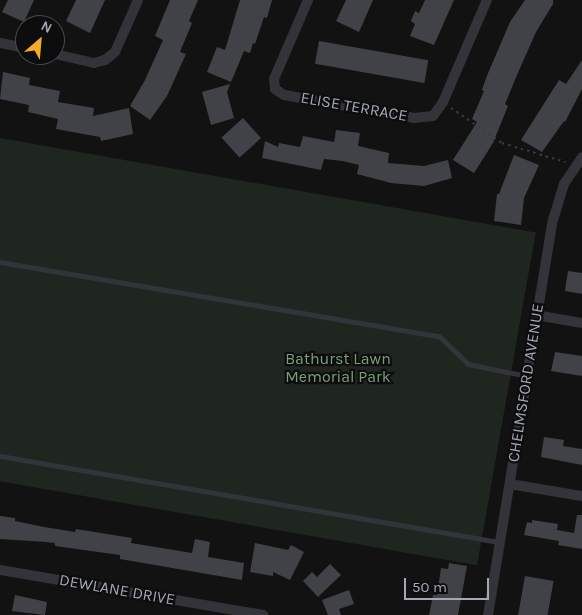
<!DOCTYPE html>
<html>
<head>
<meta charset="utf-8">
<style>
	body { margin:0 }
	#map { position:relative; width:582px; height:615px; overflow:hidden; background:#121213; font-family:Karla,sans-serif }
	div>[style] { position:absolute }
	.green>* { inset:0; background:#1e261f; transform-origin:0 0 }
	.building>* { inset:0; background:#414247; transform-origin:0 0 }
	.path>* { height:2px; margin-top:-1px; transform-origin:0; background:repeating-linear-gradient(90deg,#393b40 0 2.5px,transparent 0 6.5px) }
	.service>* { height:5px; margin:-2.5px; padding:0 2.5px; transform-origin:2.5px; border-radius:2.5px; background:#333439 }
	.minor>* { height:10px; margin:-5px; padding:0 5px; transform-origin:5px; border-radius:5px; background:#333439 }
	span { translate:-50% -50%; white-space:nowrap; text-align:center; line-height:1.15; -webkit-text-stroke:4.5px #0d0d0e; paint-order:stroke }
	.street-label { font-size:16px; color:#a3a9b4 }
	.park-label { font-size:16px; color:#79a07a }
	.north { position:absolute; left:15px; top:15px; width:50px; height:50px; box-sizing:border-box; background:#0d0d0e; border:1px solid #494b50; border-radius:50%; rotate:27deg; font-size:14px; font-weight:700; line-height:20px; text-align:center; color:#a3a9b4 }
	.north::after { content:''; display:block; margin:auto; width:18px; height:22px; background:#f6aa27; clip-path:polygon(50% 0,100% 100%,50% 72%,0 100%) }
	.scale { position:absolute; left:404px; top:578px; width:85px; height:22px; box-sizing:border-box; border:2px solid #a3a9b4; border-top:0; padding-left:6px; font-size:15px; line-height:18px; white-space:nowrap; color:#a3a9b4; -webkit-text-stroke:4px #0d0d0e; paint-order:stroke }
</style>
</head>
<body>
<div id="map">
	<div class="green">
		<div style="left:0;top:138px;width:544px;height:338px;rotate:10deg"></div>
	</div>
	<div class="building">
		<div style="clip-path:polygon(8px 0,34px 0,24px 22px,2px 12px)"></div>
		<div style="clip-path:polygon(76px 0,105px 0,90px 33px,66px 21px)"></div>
		<div style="clip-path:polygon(170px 0,198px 0,189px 21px,192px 23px,180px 52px,186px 54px,167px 96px,150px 120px,130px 106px,145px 80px,163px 40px,155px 36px)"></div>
		<div style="clip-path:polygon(240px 0,272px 0,267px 18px,264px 17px,255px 44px,253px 43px,250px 53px,244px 51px,231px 82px,207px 72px,217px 47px,225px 50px)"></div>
		<div style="clip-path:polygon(346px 0,373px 0,359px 32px,336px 21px)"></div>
		<div style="clip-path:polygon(425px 0,454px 0,434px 45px,410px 36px,415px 24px,411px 21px,415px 11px,419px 13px)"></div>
		<div style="clip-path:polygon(525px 0,553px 0,553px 4px,536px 32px,517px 75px,505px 104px,508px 106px,493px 143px,474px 173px,453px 160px,477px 122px,472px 119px,484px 91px,482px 90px,486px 78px,510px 22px)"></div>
		<div style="left:319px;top:41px;width:111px;height:23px;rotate:10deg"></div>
		<div style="clip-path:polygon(582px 60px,582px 89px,565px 122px,564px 121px,542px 152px,521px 140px,559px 80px,566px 84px)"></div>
		<div style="clip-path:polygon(3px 72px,30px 78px,29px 85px,60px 91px,58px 102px,94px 108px,93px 116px,129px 108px,133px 134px,101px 141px,100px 137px,56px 129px,58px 119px,28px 112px,29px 105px,0 99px)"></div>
		<div style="clip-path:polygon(230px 84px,227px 92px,234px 118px,211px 125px,202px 92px)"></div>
		<div style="left:243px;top:118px;width:27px;height:29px;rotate:48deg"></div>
		<div style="clip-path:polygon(336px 130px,360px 133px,358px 146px,389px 153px,388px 163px,424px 166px,448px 160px,452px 178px,424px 186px,391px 183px,357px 174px,359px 165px,343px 161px,324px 159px,321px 170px,262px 158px,265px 141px,278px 147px,279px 143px,300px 147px,303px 136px,334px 142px)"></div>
		<div style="clip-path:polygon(514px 155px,539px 165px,524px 198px,521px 225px,494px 221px,497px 194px,499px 194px)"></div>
		<div style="clip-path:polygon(568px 271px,582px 273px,582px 294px,565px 291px)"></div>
		<div style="clip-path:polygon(555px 352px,582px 356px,582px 376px,551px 371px)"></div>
		<div style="clip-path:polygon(544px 437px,564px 440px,563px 446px,582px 449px,582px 465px,541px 457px)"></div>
		<div style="clip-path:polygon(577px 515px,582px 515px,582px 549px,558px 545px,559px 541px,524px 535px,527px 522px,532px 523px,532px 520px,558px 524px,557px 530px,574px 533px)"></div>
		<div style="clip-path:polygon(0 516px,15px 518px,15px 521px,44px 527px,75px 532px,76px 529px,132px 538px,131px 543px,192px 553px,195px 539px,210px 542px,208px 557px,244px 563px,242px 580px,120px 559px,120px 555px,55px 546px,55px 543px,46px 542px,0 539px)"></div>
		<div style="clip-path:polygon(255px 543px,288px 550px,291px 545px,304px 552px,290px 580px,273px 572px,273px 576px,250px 572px)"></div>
		<div style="clip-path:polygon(449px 563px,467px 566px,458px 615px,429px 615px,433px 595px,437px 595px,441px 568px,448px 569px)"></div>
		<div style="clip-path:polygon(330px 564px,341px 575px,318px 597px,303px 581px,312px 572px,317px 577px)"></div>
		<div style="left:525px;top:576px;width:29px;height:40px;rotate:10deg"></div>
		<div style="clip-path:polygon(349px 590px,354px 604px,339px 609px,341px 615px,328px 615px,322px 600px)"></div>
		<div style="clip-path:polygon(15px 595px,47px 602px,45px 615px,12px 611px)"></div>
	</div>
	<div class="path">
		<div style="left:451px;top:108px;width:62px;rotate:34.5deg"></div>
		<div style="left:502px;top:143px;width:66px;rotate:16.8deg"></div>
	</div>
	<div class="service">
		<div style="left:0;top:262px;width:445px;rotate:9.6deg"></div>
		<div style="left:439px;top:336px;width:40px;rotate:44deg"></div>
		<div style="left:468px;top:364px;width:60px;rotate:11.5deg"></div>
		<div style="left:0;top:456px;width:506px;rotate:9.78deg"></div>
	</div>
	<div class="minor">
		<div style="left:308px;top:0;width:86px;rotate:113.3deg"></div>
		<div style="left:274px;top:79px;width:10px;rotate:84deg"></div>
		<div style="left:275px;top:89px;width:11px;rotate:34deg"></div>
		<div style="left:284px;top:95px;width:132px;rotate:10deg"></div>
		<div style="left:414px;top:118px;width:19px;rotate:-6deg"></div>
		<div style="left:433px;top:116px;width:17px;rotate:-54deg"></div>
		<div style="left:443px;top:102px;width:111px;rotate:-66.7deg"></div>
		<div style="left:0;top:43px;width:25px;rotate:11deg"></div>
		<div style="left:55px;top:54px;width:40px;rotate:13deg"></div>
		<div style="left:94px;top:63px;width:11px;rotate:-15deg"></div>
		<div style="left:105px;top:60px;width:13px;rotate:-39deg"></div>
		<div style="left:115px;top:52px;width:57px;rotate:-66.1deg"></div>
		<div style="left:536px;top:315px;width:47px;rotate:9.9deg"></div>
		<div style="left:510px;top:484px;width:73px;rotate:9.5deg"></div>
		<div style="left:0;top:570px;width:267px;rotate:9.7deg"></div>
		<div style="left:488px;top:615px;width:400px;rotate:-80.7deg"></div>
		<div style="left:553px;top:220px;width:38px;rotate:-73deg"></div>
		<div style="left:564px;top:184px;width:32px;rotate:-56deg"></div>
	</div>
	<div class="street-label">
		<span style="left:354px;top:107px;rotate:10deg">ELISE TERRACE</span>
		<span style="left:526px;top:383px;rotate:-81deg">CHELMSFORD AVENUE</span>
		<span style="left:117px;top:590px;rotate:10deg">DEWLANE DRIVE</span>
	</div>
	<div class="park-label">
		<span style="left:338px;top:368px">Bathurst Lawn<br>Memorial Park</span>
	</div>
	<div class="north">N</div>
	<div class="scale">50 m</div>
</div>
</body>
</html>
